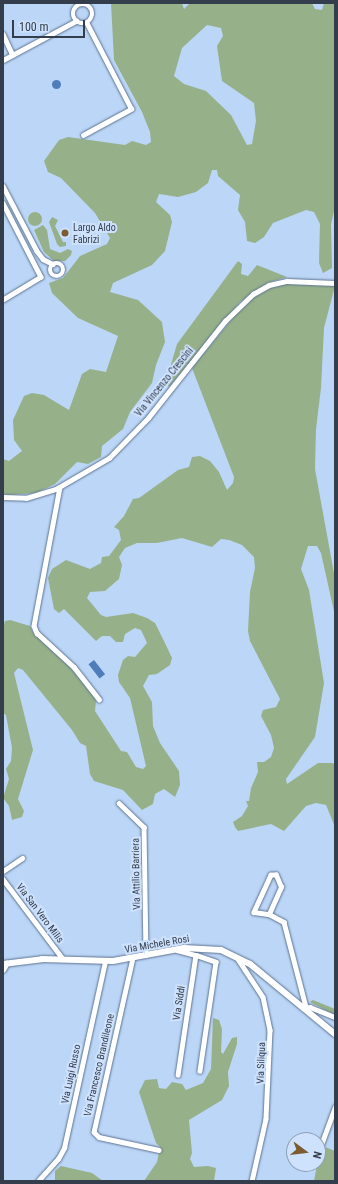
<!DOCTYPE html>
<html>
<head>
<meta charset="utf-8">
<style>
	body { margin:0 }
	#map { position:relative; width:338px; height:1184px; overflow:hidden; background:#bcd6f7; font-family:"Roboto Condensed",sans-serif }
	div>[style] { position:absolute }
	.green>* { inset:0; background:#96b189 }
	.round { border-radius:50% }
	.water>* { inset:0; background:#4f7db9; transform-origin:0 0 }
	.roads { filter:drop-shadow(0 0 1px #5d7391) drop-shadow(0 0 1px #5d7391) }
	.street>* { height:4.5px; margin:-2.25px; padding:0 2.25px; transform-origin:2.25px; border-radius:2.25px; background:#fff }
	.street>.ring { margin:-2.25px; padding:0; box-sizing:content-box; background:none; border:4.5px solid #fff; border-radius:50% }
	.secondary>* { height:6px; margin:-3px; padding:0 3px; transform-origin:3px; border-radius:3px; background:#fff }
	.dots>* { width:11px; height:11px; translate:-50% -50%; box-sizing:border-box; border:2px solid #cee2fd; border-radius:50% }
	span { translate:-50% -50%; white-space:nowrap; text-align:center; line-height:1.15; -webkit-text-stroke:4px #cee2fd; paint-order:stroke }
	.poi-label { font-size:10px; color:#333d4b }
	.left { translate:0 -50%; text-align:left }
	.street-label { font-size:10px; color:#333d4b }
	.frame { position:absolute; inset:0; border:4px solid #333d4b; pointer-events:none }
	.north { position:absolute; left:286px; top:1132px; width:40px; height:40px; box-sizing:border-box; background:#cee2fd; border:1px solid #90a0b6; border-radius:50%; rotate:105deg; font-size:11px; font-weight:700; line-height:16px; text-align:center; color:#333d4b }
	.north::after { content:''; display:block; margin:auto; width:14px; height:18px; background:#7b5d31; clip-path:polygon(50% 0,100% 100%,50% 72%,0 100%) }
	.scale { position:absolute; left:12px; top:20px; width:73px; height:18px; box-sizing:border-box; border:2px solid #333d4b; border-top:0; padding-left:5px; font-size:12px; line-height:14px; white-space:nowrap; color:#333d4b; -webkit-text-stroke:3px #cee2fd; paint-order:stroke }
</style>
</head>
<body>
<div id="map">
	<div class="green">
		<div style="clip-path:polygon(evenodd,111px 3px,182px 3px,184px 9px,190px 3px,312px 3px,315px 9px,322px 10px,324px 3px,335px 3px,335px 207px,331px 224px,332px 268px,323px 273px,319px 263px,320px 224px,314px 212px,306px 210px,273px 223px,264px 237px,255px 243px,247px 241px,245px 222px,238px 210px,240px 195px,218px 176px,217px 170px,212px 170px,208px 183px,196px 192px,178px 197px,159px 194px,156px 202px,170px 215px,172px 222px,165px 251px,152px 265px,113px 283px,110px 292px,138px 300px,162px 322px,165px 342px,156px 365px,152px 383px,130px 412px,123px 429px,102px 446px,101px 457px,88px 464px,77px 462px,55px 484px,36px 493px,9px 495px,3px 494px,3px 459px,9px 461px,22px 451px,14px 440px,13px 420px,24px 396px,32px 393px,44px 395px,69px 410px,82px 374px,90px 369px,106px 372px,118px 336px,78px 318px,52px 293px,49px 283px,63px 278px,80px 256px,107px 244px,110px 238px,95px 213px,61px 178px,48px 172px,44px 161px,59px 140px,68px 137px,125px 145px,132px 141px,146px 145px,151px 142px,150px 132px,142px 112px,114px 60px,111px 3px,207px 25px,221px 28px,223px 36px,217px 46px,222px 81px,254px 103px,256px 121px,252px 144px,247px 145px,231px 115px,206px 91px,184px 84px,174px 76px,182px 48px,207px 25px)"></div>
		<div class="round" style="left:28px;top:212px;width:14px;height:14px"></div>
		<div style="clip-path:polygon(52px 217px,58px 220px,55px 226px,63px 242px,66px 242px,66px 246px,60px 247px,57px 244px,49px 222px)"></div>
		<div style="clip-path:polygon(43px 225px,47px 230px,50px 249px,60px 253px,68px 249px,72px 251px,71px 255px,65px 261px,54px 261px,44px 252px,34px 230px)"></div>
		<div style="clip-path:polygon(238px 261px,242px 264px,241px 274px,248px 276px,257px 265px,287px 277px,267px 283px,240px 302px,169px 387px,166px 382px,177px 344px)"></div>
		<div style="clip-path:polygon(286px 284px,335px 286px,324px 328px,321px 388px,316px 429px,315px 469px,335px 579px,335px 616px,321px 553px,317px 546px,308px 546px,301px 569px,309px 590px,324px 683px,315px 737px,286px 779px,287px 784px,318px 763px,333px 763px,335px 765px,335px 827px,326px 805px,316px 803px,306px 806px,284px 831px,271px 824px,238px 831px,235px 827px,233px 822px,242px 816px,248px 806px,246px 801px,249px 801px,251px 788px,258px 772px,257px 762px,264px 762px,271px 757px,274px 748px,271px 735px,261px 716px,263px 710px,276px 707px,280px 699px,250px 641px,248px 631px,250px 592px,255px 568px,254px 557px,242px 545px,229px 540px,221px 539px,212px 547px,182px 538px,157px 543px,137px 543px,125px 548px,119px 557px,122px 565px,119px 579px,105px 591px,90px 592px,87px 598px,101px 615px,106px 617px,133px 613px,147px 618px,155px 623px,164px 641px,172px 658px,170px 665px,157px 674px,149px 675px,143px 686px,152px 702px,153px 726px,160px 743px,179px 771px,180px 785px,175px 797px,164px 789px,155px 794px,153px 804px,142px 810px,123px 790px,94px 781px,90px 774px,86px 746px,80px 743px,72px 730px,23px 670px,18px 668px,14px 673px,33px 750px,18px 799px,24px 811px,22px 817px,12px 820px,9px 806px,3px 798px,9px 779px,6px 769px,11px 761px,12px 748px,6px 715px,3px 713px,3px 627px,5px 621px,10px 620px,30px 626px,33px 633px,58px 652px,91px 691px,96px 701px,95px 711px,121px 751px,127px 752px,136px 767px,143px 769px,146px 766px,130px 698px,119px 682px,118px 675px,123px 660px,128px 656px,135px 657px,147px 643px,141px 630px,135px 628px,125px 634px,123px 642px,116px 642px,110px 636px,102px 636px,96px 641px,64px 609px,59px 613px,54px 609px,48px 578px,52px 569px,66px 560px,90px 569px,101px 563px,102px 557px,109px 556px,121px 540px,119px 530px,114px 527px,124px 516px,133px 499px,139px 498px,178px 470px,189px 467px,192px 457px,200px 456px,210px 461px,219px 472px,227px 490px,233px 483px,234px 477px,192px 368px,245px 303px,273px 286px)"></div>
		<div style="clip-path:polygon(313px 1000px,335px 1009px,335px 1015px,310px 1002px)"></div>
		<div style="clip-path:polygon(213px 1018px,219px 1020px,222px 1029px,221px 1052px,223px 1054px,232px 1038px,237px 1037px,237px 1044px,228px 1072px,229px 1086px,222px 1100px,189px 1120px,192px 1153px,190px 1159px,194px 1167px,208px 1166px,216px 1168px,214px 1181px,144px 1181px,157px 1162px,160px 1147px,156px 1143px,139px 1092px,145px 1080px,157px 1079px,159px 1088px,166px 1089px,172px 1082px,182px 1084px,186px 1090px,203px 1083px,211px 1069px)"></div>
		<div style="clip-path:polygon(325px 1147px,335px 1151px,335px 1181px,314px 1181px,318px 1160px)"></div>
		<div style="clip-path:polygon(61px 1166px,92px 1173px,103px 1181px,55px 1181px,55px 1171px)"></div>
	</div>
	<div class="water">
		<div class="round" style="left:51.5px;top:79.5px;width:9px;height:9px"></div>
		<div style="left:94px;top:660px;width:18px;height:7px;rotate:52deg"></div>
	</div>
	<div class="roads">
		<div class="street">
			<div class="ring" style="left:73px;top:4px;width:15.5px;height:15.5px"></div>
			<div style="left:3px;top:34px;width:23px;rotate:65deg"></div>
			<div style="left:3px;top:60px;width:83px;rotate:-28.1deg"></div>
			<div style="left:83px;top:135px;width:55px;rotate:-28.4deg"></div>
			<div style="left:131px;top:109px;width:96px;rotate:-117.4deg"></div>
			<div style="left:3px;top:186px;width:73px;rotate:62.4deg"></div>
			<div style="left:37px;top:251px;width:10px;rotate:53deg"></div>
			<div style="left:43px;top:259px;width:11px;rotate:27deg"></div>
			<div style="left:3px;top:203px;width:83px;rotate:62.8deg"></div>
			<div style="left:41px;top:277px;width:44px;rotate:148.8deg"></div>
			<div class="ring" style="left:50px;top:263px;width:9.5px;height:9.5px"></div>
			<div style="left:60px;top:487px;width:141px;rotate:100.6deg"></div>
			<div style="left:34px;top:626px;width:8px;rotate:67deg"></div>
			<div style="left:37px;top:633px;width:50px;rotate:42.6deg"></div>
			<div style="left:74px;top:667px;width:41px;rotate:52deg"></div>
			<div style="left:3px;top:497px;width:23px;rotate:2deg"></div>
			<div style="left:26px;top:498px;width:31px;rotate:-17deg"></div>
			<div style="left:56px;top:489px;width:61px;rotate:-30.3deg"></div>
			<div style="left:109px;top:458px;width:56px;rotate:-45.7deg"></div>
			<div style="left:148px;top:418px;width:124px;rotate:-51.6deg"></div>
			<div style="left:225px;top:321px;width:39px;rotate:-44deg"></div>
			<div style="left:253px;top:294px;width:18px;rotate:-29deg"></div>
			<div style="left:269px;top:285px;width:18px;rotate:-13deg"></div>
			<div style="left:287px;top:281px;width:48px;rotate:2.4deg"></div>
			<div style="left:119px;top:803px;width:35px;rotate:44deg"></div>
			<div style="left:144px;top:827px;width:128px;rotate:89.1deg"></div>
			<div style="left:3px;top:871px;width:23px;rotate:-34deg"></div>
			<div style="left:3px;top:879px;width:100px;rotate:53.1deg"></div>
			<div style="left:269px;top:914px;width:30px;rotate:-66deg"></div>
			<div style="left:281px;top:887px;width:13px;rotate:-113deg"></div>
			<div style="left:276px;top:875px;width:5px;rotate:180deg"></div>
			<div style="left:271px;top:875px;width:41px;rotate:114.7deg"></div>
			<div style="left:254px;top:912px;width:15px;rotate:8deg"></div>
			<div style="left:269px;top:914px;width:17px;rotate:28deg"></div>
			<div style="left:284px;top:922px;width:88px;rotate:75.5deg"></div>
			<div style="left:177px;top:950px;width:20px;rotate:15deg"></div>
			<div style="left:196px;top:955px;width:121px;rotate:98.5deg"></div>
			<div style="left:196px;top:955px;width:21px;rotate:19deg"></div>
			<div style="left:216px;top:962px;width:110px;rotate:98.4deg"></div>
			<div style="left:133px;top:958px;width:178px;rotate:102.6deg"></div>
			<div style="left:94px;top:1132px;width:7px;rotate:45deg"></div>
			<div style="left:99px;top:1137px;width:61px;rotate:12.2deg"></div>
			<div style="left:238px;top:959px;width:45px;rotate:56.7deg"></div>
			<div style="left:263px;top:997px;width:34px;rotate:78deg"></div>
			<div style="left:270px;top:1030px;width:89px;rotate:92.6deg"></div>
			<div style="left:266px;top:1119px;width:64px;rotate:102.7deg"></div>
			<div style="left:3px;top:970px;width:8px;rotate:-60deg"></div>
			<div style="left:303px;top:1008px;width:7px;rotate:-8deg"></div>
			<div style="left:310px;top:1007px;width:27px;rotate:22deg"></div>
			<div style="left:318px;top:1153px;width:49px;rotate:-69.7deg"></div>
			<div style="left:38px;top:1181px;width:30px;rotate:-48deg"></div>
			<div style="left:58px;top:1159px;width:13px;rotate:-61deg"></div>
			<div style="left:64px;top:1148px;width:190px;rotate:-77.6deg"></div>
		</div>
		<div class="secondary">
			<div style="left:3px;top:964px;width:39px;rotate:-7deg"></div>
			<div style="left:42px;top:959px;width:71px;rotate:1.6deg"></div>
			<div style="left:113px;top:961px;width:72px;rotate:-10.4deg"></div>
			<div style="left:184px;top:948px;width:37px;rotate:3deg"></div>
			<div style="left:221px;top:950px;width:32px;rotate:26deg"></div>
			<div style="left:250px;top:964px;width:110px;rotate:39.5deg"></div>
		</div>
	</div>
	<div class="dots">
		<div style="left:65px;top:233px;background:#7b5d31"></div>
	</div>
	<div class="poi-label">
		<span class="left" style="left:73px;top:233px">Largo Aldo<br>Fabrizi</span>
	</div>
	<div class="street-label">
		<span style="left:164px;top:382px;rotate:-51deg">Via Vincenzo Crescini</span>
		<span style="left:136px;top:874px;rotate:-91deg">Via Attilio Barriera</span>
		<span style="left:40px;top:913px;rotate:53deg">Via San Vero Milis</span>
		<span style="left:157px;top:944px;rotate:-10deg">Via Michele Rosi</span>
		<span style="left:179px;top:1003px;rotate:-81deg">Via Siddi</span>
		<span style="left:261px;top:1063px;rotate:-88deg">Via Siliqua</span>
		<span style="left:99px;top:1065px;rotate:-77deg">Via Francesco Brandileone</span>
		<span style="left:71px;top:1074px;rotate:-78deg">Via Luigi Russo</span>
	</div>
	<div class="frame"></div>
	<div class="north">N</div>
	<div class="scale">100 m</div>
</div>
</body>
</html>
